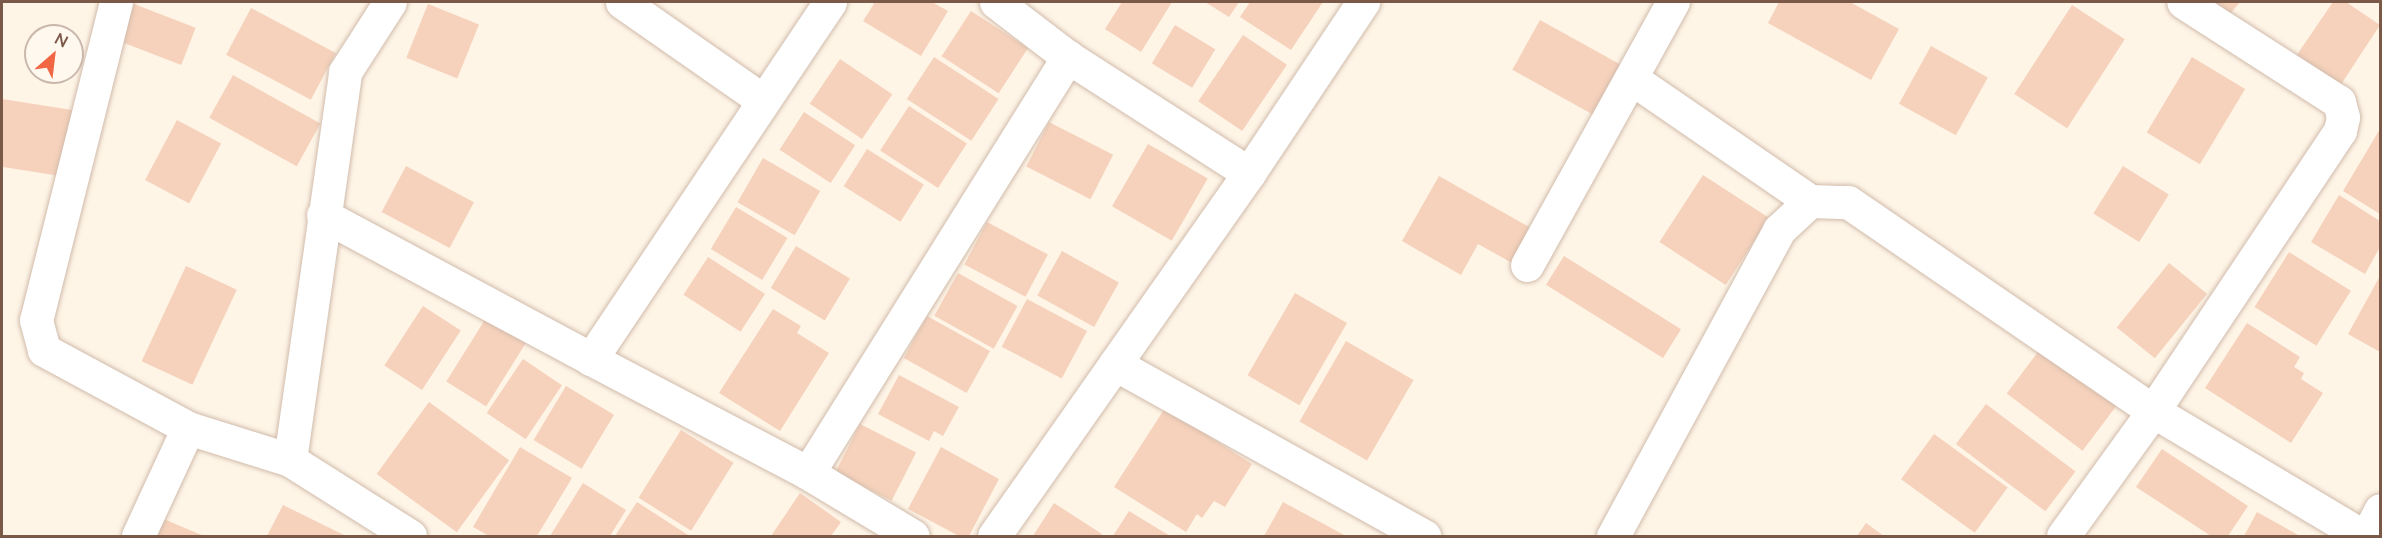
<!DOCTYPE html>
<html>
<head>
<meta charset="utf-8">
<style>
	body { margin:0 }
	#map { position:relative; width:2382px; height:538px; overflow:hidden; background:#fef5e7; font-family:Lato,sans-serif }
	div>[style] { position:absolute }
	.building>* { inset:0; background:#f6d2bc; transform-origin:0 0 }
	.roads { filter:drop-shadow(0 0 2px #d1bbab) drop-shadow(0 0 2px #d1bbab) }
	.minor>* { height:33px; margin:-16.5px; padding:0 16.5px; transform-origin:16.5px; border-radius:16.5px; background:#fff }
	span { translate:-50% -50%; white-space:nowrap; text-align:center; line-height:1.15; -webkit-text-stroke:4.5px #fff8ef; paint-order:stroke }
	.frame { position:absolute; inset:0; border:3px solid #7a5948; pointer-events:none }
	.north { position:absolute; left:24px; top:24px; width:60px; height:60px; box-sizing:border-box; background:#fff8ef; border:2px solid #cab8ac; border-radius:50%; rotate:28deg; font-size:16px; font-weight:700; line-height:24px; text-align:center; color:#7a5948 }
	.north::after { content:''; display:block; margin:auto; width:21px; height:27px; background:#f16743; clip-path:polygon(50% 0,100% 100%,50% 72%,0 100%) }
</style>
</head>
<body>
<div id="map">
	<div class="building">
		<div style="clip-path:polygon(875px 2px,932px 2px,948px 11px,921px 56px,863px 21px)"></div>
		<div style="clip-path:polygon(1122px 2px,1172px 2px,1141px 52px,1105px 29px)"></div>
		<div style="clip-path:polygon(1205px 2px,1239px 2px,1229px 17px)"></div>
		<div style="clip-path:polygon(1250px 2px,1323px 2px,1291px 50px,1240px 17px)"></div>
		<div style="clip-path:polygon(1779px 2px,1850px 2px,1899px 29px,1871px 80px,1768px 23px)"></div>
		<div style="clip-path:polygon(2214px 2px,2240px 2px,2230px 14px)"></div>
		<div style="clip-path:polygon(2333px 2px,2346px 2px,2380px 25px,2338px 89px,2294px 59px)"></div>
		<div style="left:134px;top:4px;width:66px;height:40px;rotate:21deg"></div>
		<div style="left:428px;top:4px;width:55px;height:58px;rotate:22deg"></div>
		<div style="left:2072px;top:5px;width:63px;height:106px;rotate:33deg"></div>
		<div style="left:251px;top:8px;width:96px;height:53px;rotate:28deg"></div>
		<div style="left:971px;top:11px;width:68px;height:54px;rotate:33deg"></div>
		<div style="left:1540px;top:20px;width:94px;height:57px;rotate:29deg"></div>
		<div style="left:1175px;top:25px;width:47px;height:45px;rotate:31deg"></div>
		<div style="left:1243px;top:35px;width:53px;height:80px;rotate:34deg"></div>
		<div style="left:1931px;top:46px;width:65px;height:66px;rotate:29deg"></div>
		<div style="left:934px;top:57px;width:77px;height:50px;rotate:33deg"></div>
		<div style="left:2192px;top:57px;width:62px;height:88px;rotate:31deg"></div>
		<div style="left:840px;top:59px;width:63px;height:54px;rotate:34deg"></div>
		<div style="left:233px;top:75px;width:100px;height:49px;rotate:29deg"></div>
		<div style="left:2px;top:99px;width:79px;height:67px;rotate:9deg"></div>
		<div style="left:909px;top:106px;width:69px;height:53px;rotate:33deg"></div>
		<div style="left:804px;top:112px;width:61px;height:45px;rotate:33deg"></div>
		<div style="left:177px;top:120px;width:50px;height:68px;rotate:28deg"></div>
		<div style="left:1049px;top:122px;width:72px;height:50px;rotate:27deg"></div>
		<div style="clip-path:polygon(2380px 129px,2380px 214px,2343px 191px)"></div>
		<div style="left:1148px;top:144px;width:69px;height:72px;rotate:30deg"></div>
		<div style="left:867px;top:149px;width:67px;height:44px;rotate:32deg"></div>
		<div style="left:763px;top:158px;width:66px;height:51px;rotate:30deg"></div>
		<div style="left:406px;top:166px;width:77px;height:52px;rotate:28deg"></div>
		<div style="left:2123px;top:166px;width:54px;height:56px;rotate:32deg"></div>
		<div style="left:1703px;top:175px;width:79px;height:80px;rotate:33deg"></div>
		<div style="clip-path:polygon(1439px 176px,1531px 228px,1512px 263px,1478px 244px,1461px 275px,1402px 241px)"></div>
		<div style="clip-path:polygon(2339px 195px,2380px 221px,2380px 247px,2365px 274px,2311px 242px)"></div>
		<div style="left:736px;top:207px;width:60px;height:49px;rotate:31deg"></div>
		<div style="left:987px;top:222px;width:69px;height:48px;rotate:28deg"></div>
		<div style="left:796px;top:246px;width:63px;height:49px;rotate:31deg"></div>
		<div style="left:1062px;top:251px;width:65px;height:51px;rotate:29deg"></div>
		<div style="left:2289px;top:252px;width:73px;height:65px;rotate:32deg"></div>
		<div style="left:1564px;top:256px;width:138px;height:34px;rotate:32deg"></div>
		<div style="left:708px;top:257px;width:68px;height:45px;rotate:33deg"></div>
		<div style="left:2169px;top:263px;width:49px;height:83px;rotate:39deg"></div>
		<div style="left:186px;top:266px;width:56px;height:105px;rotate:25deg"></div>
		<div style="left:958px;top:273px;width:68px;height:49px;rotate:29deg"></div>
		<div style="clip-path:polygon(2380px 276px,2380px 352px,2348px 334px)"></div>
		<div style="left:1295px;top:293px;width:60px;height:95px;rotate:30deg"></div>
		<div style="left:1027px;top:299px;width:68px;height:54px;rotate:28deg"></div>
		<div style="left:423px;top:306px;width:45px;height:71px;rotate:33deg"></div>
		<div style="clip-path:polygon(773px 309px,801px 326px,797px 333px,829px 353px,780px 431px,719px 393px)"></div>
		<div style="left:927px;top:316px;width:72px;height:48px;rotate:29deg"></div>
		<div style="left:486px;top:318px;width:47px;height:75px;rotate:32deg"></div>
		<div style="clip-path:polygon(2247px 323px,2300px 357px,2294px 367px,2304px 373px,2301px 379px,2323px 393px,2291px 443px,2205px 388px)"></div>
		<div style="left:1346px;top:341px;width:78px;height:93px;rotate:30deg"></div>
		<div style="left:2041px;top:348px;width:95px;height:57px;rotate:37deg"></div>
		<div style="left:523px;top:359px;width:47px;height:65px;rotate:34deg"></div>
		<div style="clip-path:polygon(899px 375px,959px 407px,943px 436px,934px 431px,929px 441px,878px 414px)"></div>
		<div style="left:566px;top:386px;width:56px;height:63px;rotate:31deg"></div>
		<div style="left:429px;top:402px;width:99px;height:89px;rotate:36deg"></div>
		<div style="left:1986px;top:404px;width:112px;height:50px;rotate:37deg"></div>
		<div style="clip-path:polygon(1165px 408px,1252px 464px,1225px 507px,1214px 501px,1202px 518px,1197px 514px,1186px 532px,1114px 487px)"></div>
		<div style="left:860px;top:424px;width:63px;height:54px;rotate:27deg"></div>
		<div style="left:681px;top:430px;width:62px;height:80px;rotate:32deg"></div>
		<div style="left:1934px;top:434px;width:91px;height:56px;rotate:36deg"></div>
		<div style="clip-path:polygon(520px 447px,572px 478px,537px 536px,489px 536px,473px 527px)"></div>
		<div style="clip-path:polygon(941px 447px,999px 479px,969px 536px,959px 536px,908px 509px)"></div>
		<div style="clip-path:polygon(2162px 449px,2248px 506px,2228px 536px,2211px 536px,2136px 487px)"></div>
		<div style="clip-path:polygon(583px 483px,626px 510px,610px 536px,550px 536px)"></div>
		<div style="clip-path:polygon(800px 493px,841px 522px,831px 536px,771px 536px)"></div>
		<div style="clip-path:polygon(637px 502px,688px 535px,687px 536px,615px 536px)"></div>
		<div style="clip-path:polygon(1283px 502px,1346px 536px,1264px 536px)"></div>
		<div style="clip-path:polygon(1054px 503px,1102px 534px,1100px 536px,1033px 536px)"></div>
		<div style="clip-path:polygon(283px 505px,346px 536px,267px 536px)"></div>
		<div style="clip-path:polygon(1129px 511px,1170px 536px,1113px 536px)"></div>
		<div style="clip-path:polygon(2257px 512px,2300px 536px,2244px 536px)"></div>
		<div style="clip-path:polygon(154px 515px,204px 536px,145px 536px)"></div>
		<div style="clip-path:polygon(1866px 523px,1884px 536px,1857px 536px)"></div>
	</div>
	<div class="roads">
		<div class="minor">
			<div style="left:116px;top:2px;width:328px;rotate:104.1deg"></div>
			<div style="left:36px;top:320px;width:31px;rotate:75deg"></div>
			<div style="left:44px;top:350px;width:164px;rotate:28.4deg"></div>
			<div style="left:188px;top:428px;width:107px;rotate:17.4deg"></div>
			<div style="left:290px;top:460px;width:142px;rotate:32.3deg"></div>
			<div style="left:622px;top:2px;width:169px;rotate:34.9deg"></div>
			<div style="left:830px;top:2px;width:430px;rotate:123.8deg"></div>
			<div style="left:591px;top:359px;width:245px;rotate:27.7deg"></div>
			<div style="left:808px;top:473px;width:122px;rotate:31deg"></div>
			<div style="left:996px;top:2px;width:91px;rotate:37.4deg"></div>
			<div style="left:1068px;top:57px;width:215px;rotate:32.7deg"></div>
			<div style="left:1631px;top:78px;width:217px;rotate:34.5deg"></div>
			<div style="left:1810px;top:201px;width:38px;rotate:2deg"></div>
			<div style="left:1848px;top:202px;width:370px;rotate:34.4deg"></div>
			<div style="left:2153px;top:411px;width:244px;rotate:30.8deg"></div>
			<div style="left:323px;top:215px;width:304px;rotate:28.2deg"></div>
			<div style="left:1527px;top:265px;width:301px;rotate:-61deg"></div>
			<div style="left:1115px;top:364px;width:354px;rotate:29.1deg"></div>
			<div style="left:290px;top:460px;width:392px;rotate:-81.9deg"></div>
			<div style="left:345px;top:72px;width:83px;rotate:-57.3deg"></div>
			<div style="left:808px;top:473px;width:491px;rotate:-58deg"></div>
			<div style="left:138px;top:536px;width:119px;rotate:-65.2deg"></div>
			<div style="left:994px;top:536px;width:444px;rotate:-54.9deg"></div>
			<div style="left:1249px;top:173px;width:206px;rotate:-56.3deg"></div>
			<div style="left:1613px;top:536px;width:348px;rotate:-61.5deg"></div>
			<div style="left:1779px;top:230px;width:42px;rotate:-43.1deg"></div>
			<div style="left:2063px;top:536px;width:154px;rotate:-54.2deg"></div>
			<div style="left:2153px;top:411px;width:337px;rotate:-56.3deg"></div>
			<div style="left:2340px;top:131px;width:14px;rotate:-78deg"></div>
			<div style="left:2343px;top:117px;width:16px;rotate:-105deg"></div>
			<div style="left:2339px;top:102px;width:185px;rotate:-147.3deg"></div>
			<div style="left:2367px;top:536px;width:29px;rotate:-63deg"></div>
		</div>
	</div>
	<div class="frame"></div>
	<div class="north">N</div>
</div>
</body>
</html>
